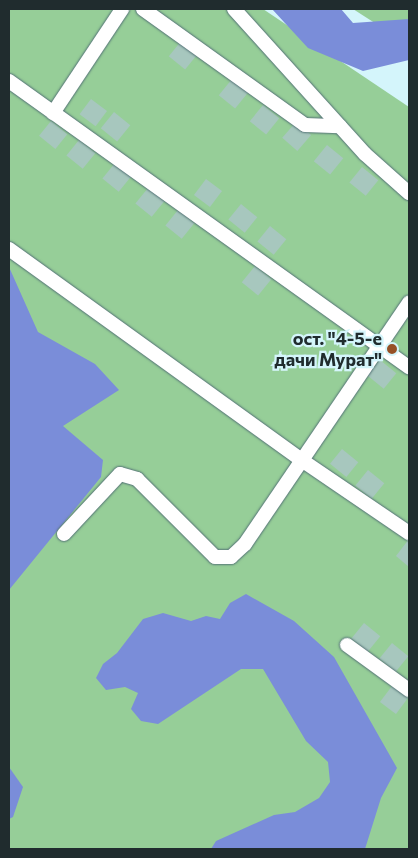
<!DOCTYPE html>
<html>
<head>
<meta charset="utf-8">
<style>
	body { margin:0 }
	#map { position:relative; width:418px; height:858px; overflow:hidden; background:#d4f5fb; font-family:Commissioner,sans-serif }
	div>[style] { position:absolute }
	.green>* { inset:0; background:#96ce98 }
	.water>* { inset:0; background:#7a8dd9 }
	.building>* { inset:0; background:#a7c7be; transform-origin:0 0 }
	.roads { filter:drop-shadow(0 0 1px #527075) drop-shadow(0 0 1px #527075) }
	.minor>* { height:14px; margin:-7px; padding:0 7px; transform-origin:7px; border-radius:7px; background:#fff }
	.dots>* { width:14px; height:14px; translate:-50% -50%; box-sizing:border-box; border:2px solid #d4f5fb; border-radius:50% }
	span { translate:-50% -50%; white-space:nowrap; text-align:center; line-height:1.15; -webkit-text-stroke:4.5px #d4f5fb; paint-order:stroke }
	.poi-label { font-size:18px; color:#202c2e; font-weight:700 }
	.right { translate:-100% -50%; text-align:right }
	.frame { position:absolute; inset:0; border:10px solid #202c2e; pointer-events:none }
</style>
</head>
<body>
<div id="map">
	<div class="green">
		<div style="clip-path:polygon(9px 9px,263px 9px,409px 107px,409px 849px,9px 849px)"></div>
		<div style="clip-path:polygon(353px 9px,409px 9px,409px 45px)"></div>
	</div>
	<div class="water">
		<div style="clip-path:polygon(272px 9px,341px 9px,353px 23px,409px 19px,409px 60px,363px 71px,308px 48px)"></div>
		<div style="clip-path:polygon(9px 267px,38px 332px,95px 364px,119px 390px,63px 426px,103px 460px,101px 477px,9px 590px)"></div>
		<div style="clip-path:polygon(246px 594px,294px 621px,334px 657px,397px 768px,381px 798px,365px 849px,211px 849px,216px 841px,274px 815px,295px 812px,319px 798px,330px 782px,328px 762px,306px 741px,263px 669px,241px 669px,158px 724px,141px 721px,131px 709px,138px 693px,125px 687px,106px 690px,96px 678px,103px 664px,117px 653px,143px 619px,163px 613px,191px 621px,206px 616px,220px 619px,230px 603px)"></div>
		<div style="clip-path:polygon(9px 767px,23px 787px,13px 817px,9px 819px)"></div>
	</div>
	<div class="building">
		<div style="left:182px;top:40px;width:21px;height:21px;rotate:39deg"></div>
		<div style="left:232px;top:79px;width:21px;height:21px;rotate:39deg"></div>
		<div style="left:91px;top:99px;width:20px;height:19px;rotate:37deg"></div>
		<div style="left:263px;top:105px;width:21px;height:21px;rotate:39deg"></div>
		<div style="left:114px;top:112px;width:21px;height:21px;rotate:39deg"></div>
		<div style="left:51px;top:121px;width:21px;height:19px;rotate:39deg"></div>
		<div style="left:296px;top:122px;width:20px;height:21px;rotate:41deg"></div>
		<div style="left:79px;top:140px;width:21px;height:20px;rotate:39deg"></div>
		<div style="left:327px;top:145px;width:21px;height:21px;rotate:39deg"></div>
		<div style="left:115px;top:163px;width:21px;height:20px;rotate:39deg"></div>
		<div style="left:362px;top:167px;width:21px;height:20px;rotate:39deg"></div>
		<div style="left:206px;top:179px;width:20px;height:20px;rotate:37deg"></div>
		<div style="left:148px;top:188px;width:21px;height:20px;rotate:39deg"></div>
		<div style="left:241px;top:204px;width:21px;height:20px;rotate:39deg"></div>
		<div style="left:178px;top:210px;width:21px;height:20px;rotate:39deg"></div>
		<div style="left:270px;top:226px;width:21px;height:20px;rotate:39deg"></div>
		<div style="left:255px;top:266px;width:21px;height:21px;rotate:39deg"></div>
		<div style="left:380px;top:360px;width:21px;height:20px;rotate:39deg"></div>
		<div style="left:342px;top:449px;width:21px;height:19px;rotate:39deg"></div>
		<div style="left:368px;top:470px;width:21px;height:20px;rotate:39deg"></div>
		<div style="clip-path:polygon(409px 539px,409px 567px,396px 556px)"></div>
		<div style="left:364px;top:623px;width:21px;height:20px;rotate:39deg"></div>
		<div style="left:392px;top:643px;width:21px;height:20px;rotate:39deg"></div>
		<div style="left:392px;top:686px;width:20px;height:20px;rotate:37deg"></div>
	</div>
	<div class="roads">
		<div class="minor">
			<div style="left:143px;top:9px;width:199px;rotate:35.6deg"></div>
			<div style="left:305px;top:125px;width:35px;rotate:2deg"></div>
			<div style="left:234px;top:9px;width:195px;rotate:47.9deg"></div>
			<div style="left:365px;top:154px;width:59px;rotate:41.6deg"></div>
			<div style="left:9px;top:81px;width:492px;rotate:35.6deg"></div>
			<div style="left:53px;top:113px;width:125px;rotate:-56.4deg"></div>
			<div style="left:9px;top:249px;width:359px;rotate:35.8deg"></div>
			<div style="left:300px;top:459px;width:132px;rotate:34.2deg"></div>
			<div style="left:64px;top:534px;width:82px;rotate:-47deg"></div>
			<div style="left:120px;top:474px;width:18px;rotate:16deg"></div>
			<div style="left:137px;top:479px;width:110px;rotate:45deg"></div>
			<div style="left:215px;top:557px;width:16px"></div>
			<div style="left:231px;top:557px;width:19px;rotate:-43deg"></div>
			<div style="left:245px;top:544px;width:292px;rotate:-55.8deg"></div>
			<div style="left:347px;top:645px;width:77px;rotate:36deg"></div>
		</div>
	</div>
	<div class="dots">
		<div style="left:392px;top:349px;background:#965126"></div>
	</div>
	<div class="poi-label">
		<span class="right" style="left:382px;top:349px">ост. "4-5-е<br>дачи Мурат"</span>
	</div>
	<div class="frame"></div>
</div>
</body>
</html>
